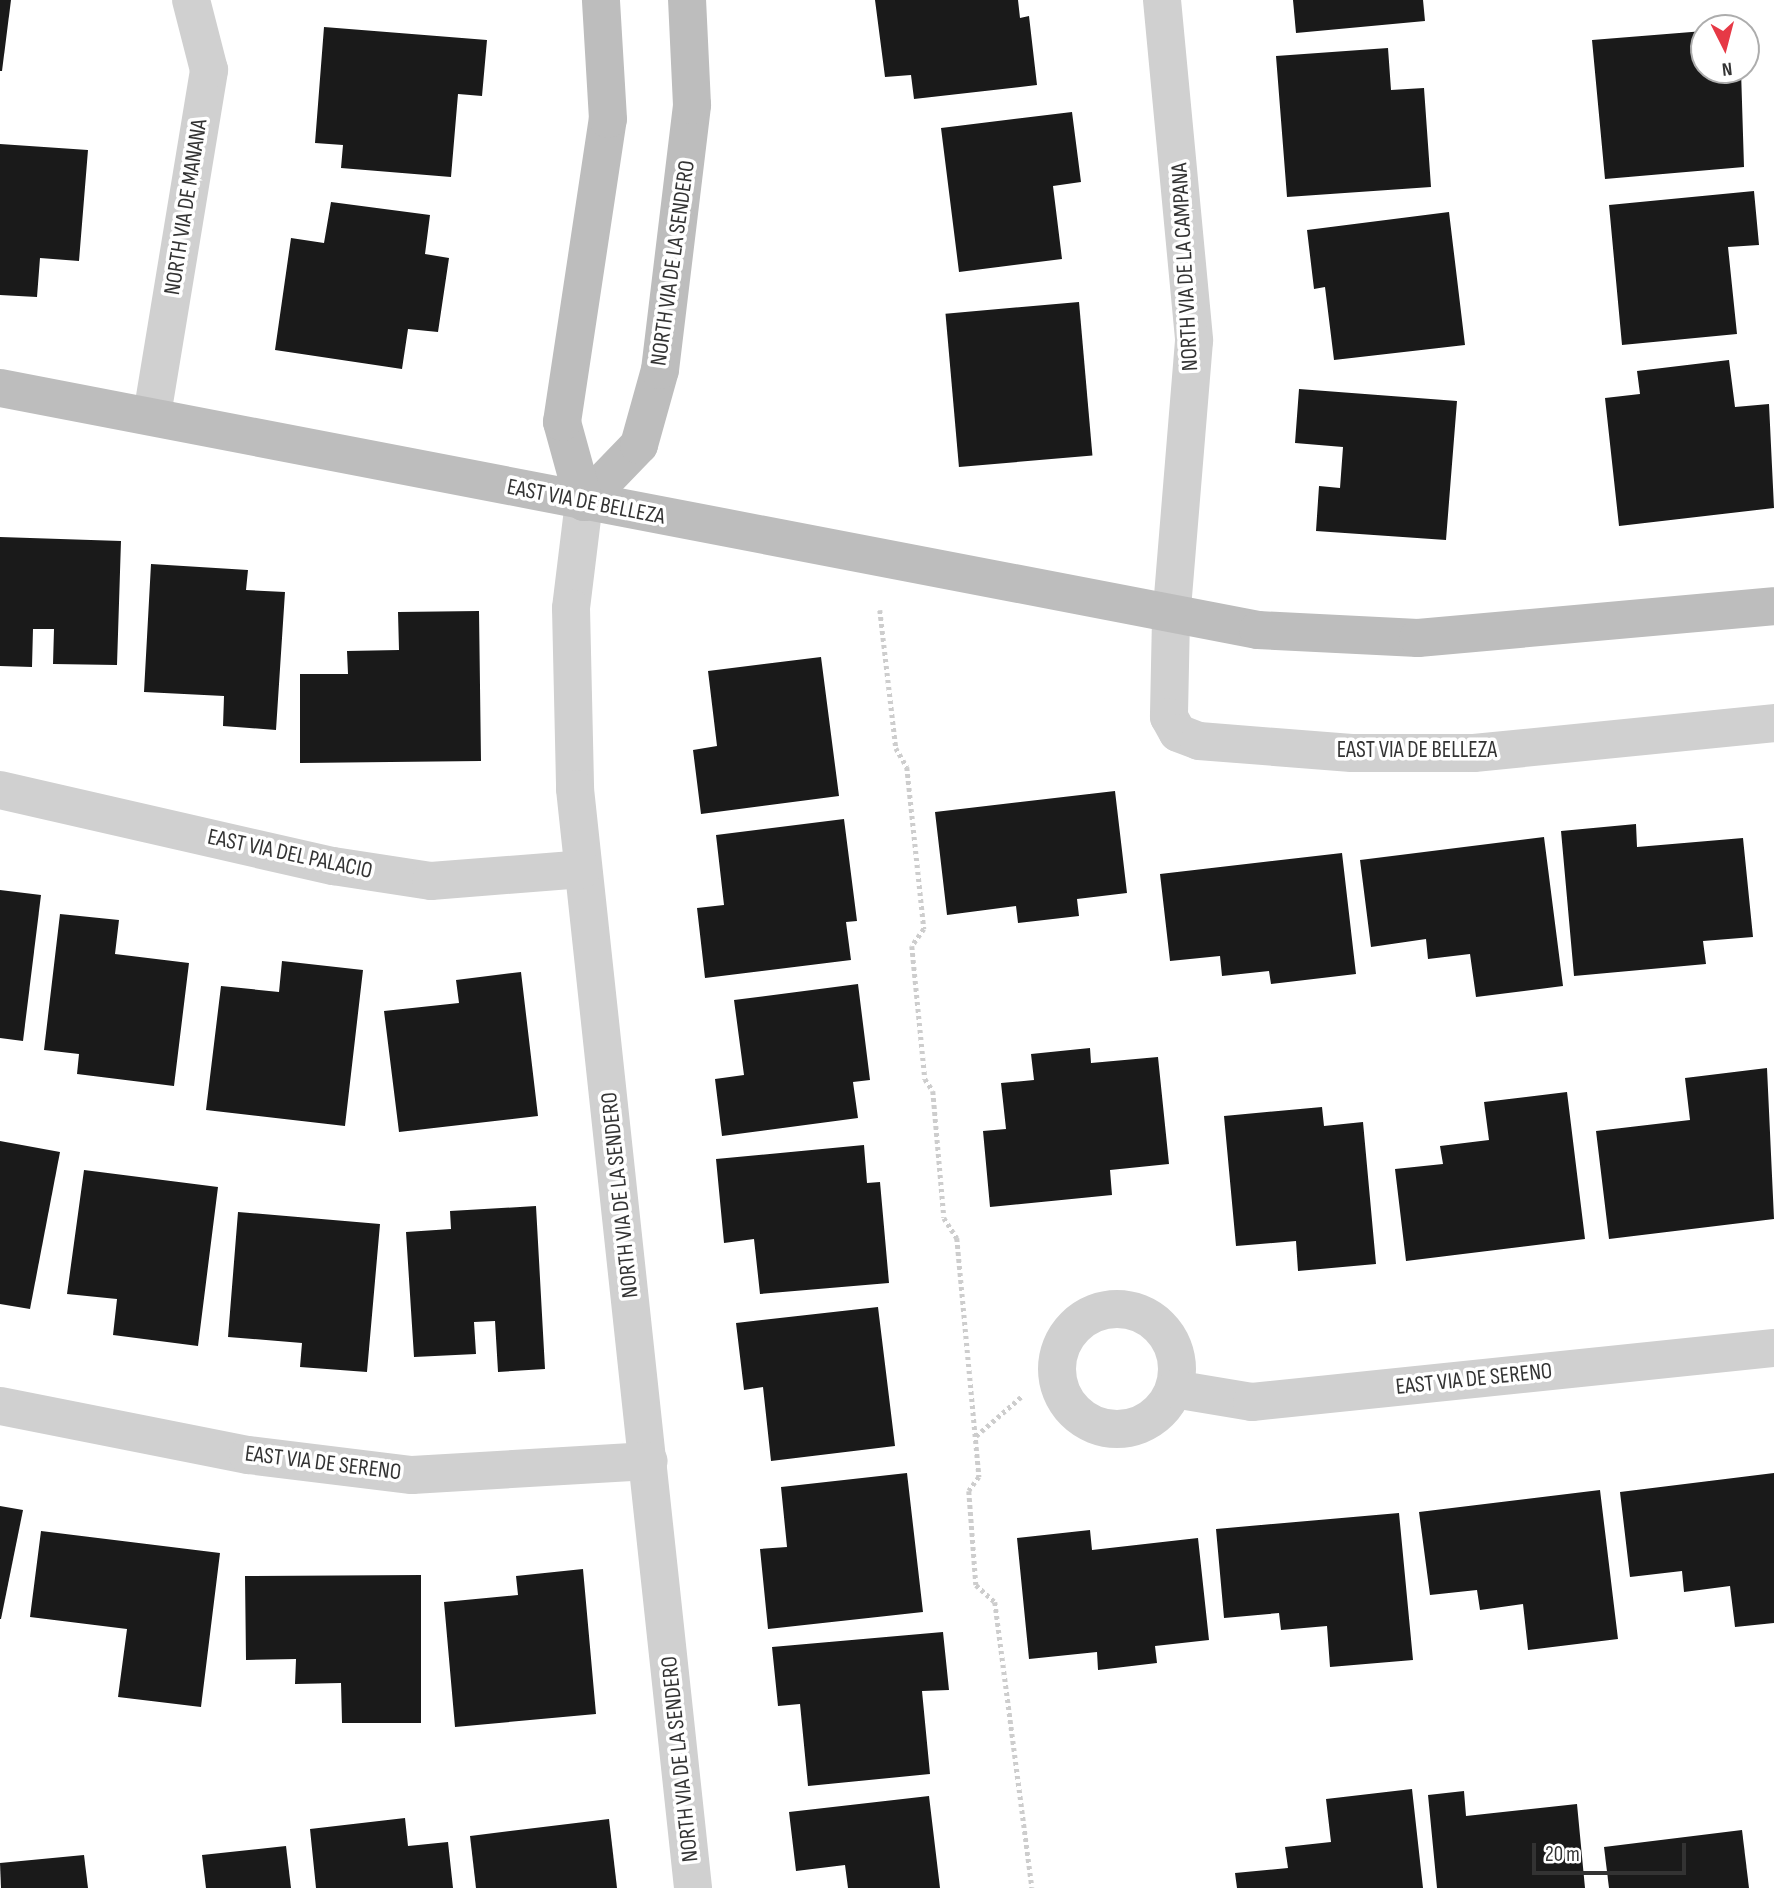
<!DOCTYPE html>
<html>
<head>
<meta charset="utf-8">
<style>
	body { margin:0 }
	#map { position:relative; width:1774px; height:1888px; overflow:hidden; background:#fff; font-family:"Sofia Sans Condensed",sans-serif }
	div>[style] { position:absolute }
	.building>* { inset:0; background:#1a1a1a; transform-origin:0 0 }
	.path>* { height:4.5px; margin-top:-2.25px; transform-origin:0; background:repeating-linear-gradient(90deg,#cdcdcd 0 3.5px,transparent 0 7px) }
	.street>* { height:38px; margin:-19px; padding:0 19px; transform-origin:19px; border-radius:19px; background:#d0d0d0 }
	.street>.ring { margin:-19px; padding:0; box-sizing:content-box; background:none; border:38px solid #d0d0d0; border-radius:50% }
	.secondary>* { height:38px; margin:-19px; padding:0 19px; transform-origin:19px; border-radius:19px; background:#bdbdbd }
	span { translate:-50% -50%; white-space:nowrap; text-align:center; line-height:1.15; -webkit-text-stroke:7px #fff; paint-order:stroke }
	.street-label { font-size:23px; color:#333 }
	.north { position:absolute; left:1690px; top:14px; width:70px; height:70px; box-sizing:border-box; background:#fff; border:2px solid #adadad; border-radius:50%; rotate:174deg; font-size:19px; font-weight:700; line-height:28px; text-align:center; color:#333 }
	.north::after { content:''; display:block; margin:auto; width:24px; height:32px; background:#e63946; clip-path:polygon(50% 0,100% 100%,50% 72%,0 100%) }
	.scale { position:absolute; left:1532px; top:1843px; width:154px; height:32px; box-sizing:border-box; border:4px solid #333; border-top:0; padding-left:9px; font-size:21px; line-height:24px; white-space:nowrap; color:#333; -webkit-text-stroke:5px #fff; paint-order:stroke }
</style>
</head>
<body>
<div id="map">
	<div class="building">
		<div style="clip-path:polygon(0 0,11px 0,2px 71px,0 71px)"></div>
		<div style="clip-path:polygon(875px 0,1018px 0,1020px 18px,1029px 16px,1037px 85px,914px 99px,911px 75px,885px 77px)"></div>
		<div style="clip-path:polygon(1293px 0,1423px 0,1425px 21px,1296px 33px)"></div>
		<div style="clip-path:polygon(324px 27px,487px 40px,482px 96px,458px 94px,451px 177px,341px 168px,343px 145px,315px 143px)"></div>
		<div style="clip-path:polygon(1704px 31px,1704px 70px,1741px 70px,1744px 167px,1605px 179px,1592px 40px)"></div>
		<div style="clip-path:polygon(1388px 48px,1391px 90px,1424px 88px,1431px 187px,1287px 197px,1276px 56px)"></div>
		<div style="clip-path:polygon(1072px 112px,1081px 182px,1053px 186px,1062px 259px,959px 272px,941px 128px)"></div>
		<div style="clip-path:polygon(0 144px,88px 150px,79px 261px,40px 258px,37px 297px,0 295px)"></div>
		<div style="clip-path:polygon(1754px 191px,1759px 245px,1728px 247px,1737px 334px,1622px 345px,1609px 205px)"></div>
		<div style="clip-path:polygon(331px 202px,430px 215px,425px 254px,449px 258px,438px 332px,408px 329px,402px 369px,275px 350px,291px 238px,324px 243px)"></div>
		<div style="clip-path:polygon(1449px 212px,1465px 345px,1334px 360px,1325px 287px,1314px 289px,1307px 230px)"></div>
		<div style="left:1079px;top:302px;width:154px;height:134px;rotate:85deg"></div>
		<div style="clip-path:polygon(1729px 360px,1735px 407px,1769px 404px,1774px 508px,1619px 526px,1605px 398px,1640px 394px,1637px 371px)"></div>
		<div style="clip-path:polygon(1299px 389px,1457px 401px,1446px 540px,1316px 531px,1319px 486px,1340px 488px,1343px 447px,1295px 443px)"></div>
		<div style="clip-path:polygon(0 537px,121px 541px,117px 665px,53px 664px,54px 629px,33px 629px,32px 667px,0 666px)"></div>
		<div style="clip-path:polygon(151px 564px,248px 570px,246px 590px,285px 592px,276px 730px,223px 726px,224px 696px,144px 692px)"></div>
		<div style="clip-path:polygon(479px 611px,481px 761px,300px 763px,300px 674px,348px 674px,347px 651px,399px 650px,398px 612px)"></div>
		<div style="clip-path:polygon(821px 657px,839px 796px,701px 814px,693px 750px,717px 746px,708px 671px)"></div>
		<div style="clip-path:polygon(1115px 791px,1127px 893px,1077px 899px,1079px 916px,1018px 923px,1016px 906px,947px 915px,935px 812px)"></div>
		<div style="clip-path:polygon(844px 819px,857px 921px,846px 922px,851px 960px,705px 978px,697px 908px,724px 905px,716px 835px)"></div>
		<div style="clip-path:polygon(1636px 824px,1637px 847px,1743px 838px,1753px 937px,1703px 941px,1706px 964px,1574px 976px,1561px 831px)"></div>
		<div style="clip-path:polygon(1544px 837px,1563px 986px,1476px 997px,1470px 954px,1428px 959px,1426px 939px,1371px 947px,1360px 860px)"></div>
		<div style="clip-path:polygon(1342px 853px,1356px 974px,1271px 984px,1269px 971px,1222px 976px,1220px 956px,1170px 961px,1160px 874px)"></div>
		<div style="clip-path:polygon(0 890px,41px 895px,23px 1041px,0 1038px)"></div>
		<div style="clip-path:polygon(60px 914px,119px 920px,115px 954px,189px 963px,174px 1086px,77px 1074px,79px 1054px,44px 1050px)"></div>
		<div style="clip-path:polygon(282px 961px,363px 970px,345px 1126px,206px 1110px,221px 986px,279px 992px)"></div>
		<div style="clip-path:polygon(521px 972px,538px 1116px,399px 1132px,384px 1011px,459px 1003px,456px 980px)"></div>
		<div style="clip-path:polygon(858px 984px,870px 1080px,853px 1082px,858px 1118px,722px 1136px,715px 1079px,744px 1075px,734px 1000px)"></div>
		<div style="clip-path:polygon(1090px 1048px,1091px 1063px,1158px 1057px,1169px 1164px,1110px 1170px,1112px 1195px,990px 1207px,983px 1131px,1006px 1129px,1001px 1083px,1034px 1080px,1031px 1054px)"></div>
		<div style="clip-path:polygon(1767px 1068px,1774px 1219px,1609px 1239px,1596px 1131px,1690px 1120px,1685px 1078px)"></div>
		<div style="clip-path:polygon(1567px 1092px,1585px 1239px,1406px 1261px,1395px 1169px,1443px 1164px,1440px 1146px,1489px 1140px,1484px 1102px)"></div>
		<div style="clip-path:polygon(1322px 1107px,1324px 1126px,1363px 1122px,1376px 1264px,1298px 1271px,1296px 1241px,1236px 1246px,1224px 1116px)"></div>
		<div style="clip-path:polygon(0 1141px,60px 1152px,30px 1309px,0 1304px)"></div>
		<div style="clip-path:polygon(864px 1145px,867px 1183px,880px 1182px,889px 1283px,760px 1294px,754px 1239px,724px 1243px,716px 1159px)"></div>
		<div style="clip-path:polygon(84px 1170px,218px 1187px,198px 1346px,113px 1335px,117px 1299px,67px 1294px)"></div>
		<div style="clip-path:polygon(536px 1206px,545px 1369px,498px 1372px,495px 1321px,474px 1322px,476px 1354px,414px 1357px,406px 1232px,451px 1229px,450px 1211px)"></div>
		<div style="clip-path:polygon(238px 1212px,380px 1224px,367px 1372px,300px 1367px,302px 1343px,228px 1337px)"></div>
		<div style="clip-path:polygon(878px 1307px,895px 1446px,771px 1461px,763px 1387px,744px 1390px,736px 1323px)"></div>
		<div style="clip-path:polygon(907px 1473px,923px 1612px,768px 1629px,760px 1549px,787px 1547px,781px 1487px)"></div>
		<div style="clip-path:polygon(1774px 1473px,1774px 1623px,1735px 1627px,1730px 1586px,1684px 1592px,1682px 1571px,1630px 1577px,1620px 1492px)"></div>
		<div style="clip-path:polygon(1600px 1490px,1618px 1639px,1528px 1650px,1523px 1604px,1480px 1610px,1477px 1590px,1430px 1595px,1419px 1512px)"></div>
		<div style="clip-path:polygon(0 1506px,23px 1510px,1px 1619px,0 1619px)"></div>
		<div style="clip-path:polygon(1399px 1513px,1413px 1660px,1330px 1667px,1327px 1626px,1281px 1630px,1279px 1613px,1224px 1618px,1216px 1529px)"></div>
		<div style="clip-path:polygon(1090px 1530px,1092px 1550px,1198px 1538px,1209px 1640px,1155px 1646px,1157px 1663px,1098px 1670px,1097px 1652px,1029px 1659px,1017px 1538px)"></div>
		<div style="clip-path:polygon(41px 1531px,220px 1553px,201px 1707px,118px 1697px,127px 1629px,30px 1617px)"></div>
		<div style="clip-path:polygon(583px 1569px,596px 1714px,455px 1727px,444px 1602px,518px 1595px,516px 1576px)"></div>
		<div style="clip-path:polygon(421px 1575px,421px 1723px,342px 1723px,341px 1683px,295px 1684px,296px 1659px,246px 1660px,245px 1576px)"></div>
		<div style="clip-path:polygon(943px 1632px,949px 1690px,922px 1691px,930px 1774px,808px 1786px,800px 1704px,778px 1706px,772px 1647px)"></div>
		<div style="clip-path:polygon(1412px 1789px,1423px 1888px,1237px 1888px,1235px 1873px,1288px 1868px,1285px 1847px,1331px 1842px,1326px 1799px)"></div>
		<div style="clip-path:polygon(1464px 1791px,1466px 1816px,1577px 1804px,1585px 1888px,1437px 1888px,1428px 1795px)"></div>
		<div style="clip-path:polygon(929px 1796px,940px 1888px,848px 1888px,845px 1865px,796px 1871px,789px 1812px)"></div>
		<div style="clip-path:polygon(405px 1818px,408px 1846px,448px 1842px,453px 1888px,316px 1888px,310px 1829px)"></div>
		<div style="clip-path:polygon(609px 1819px,617px 1888px,476px 1888px,470px 1836px)"></div>
		<div style="clip-path:polygon(1742px 1830px,1749px 1888px,1609px 1888px,1604px 1847px)"></div>
		<div style="clip-path:polygon(286px 1846px,291px 1888px,206px 1888px,202px 1855px)"></div>
		<div style="clip-path:polygon(84px 1855px,88px 1888px,1px 1888px,0 1863px)"></div>
	</div>
	<div class="path">
		<div style="left:880px;top:610px;width:139px;rotate:83.4deg"></div>
		<div style="left:896px;top:748px;width:22px;rotate:60deg"></div>
		<div style="left:907px;top:767px;width:163px;rotate:84deg"></div>
		<div style="left:924px;top:929px;width:21px;rotate:125deg"></div>
		<div style="left:912px;top:946px;width:134px;rotate:84.4deg"></div>
		<div style="left:925px;top:1079px;width:14px;rotate:56deg"></div>
		<div style="left:933px;top:1091px;width:127px;rotate:85deg"></div>
		<div style="left:944px;top:1218px;width:24px;rotate:57deg"></div>
		<div style="left:957px;top:1238px;width:240px;rotate:84.7deg"></div>
		<div style="left:979px;top:1477px;width:17px;rotate:126deg"></div>
		<div style="left:969px;top:1491px;width:94px;rotate:85.7deg"></div>
		<div style="left:976px;top:1585px;width:25px;rotate:42deg"></div>
		<div style="left:995px;top:1602px;width:288px;rotate:82.6deg"></div>
		<div style="left:976px;top:1436px;width:61px;rotate:-41deg"></div>
	</div>
	<div class="street">
		<div style="left:1162px;top:0;width:342px;rotate:84.6deg"></div>
		<div style="left:1194px;top:341px;width:278px;rotate:94.7deg"></div>
		<div style="left:1171px;top:618px;width:99px;rotate:91.2deg"></div>
		<div style="left:1169px;top:717px;width:18px;rotate:61deg"></div>
		<div style="left:1178px;top:733px;width:22px;rotate:21deg"></div>
		<div style="left:1199px;top:741px;width:153px;rotate:4.5deg"></div>
		<div style="left:1352px;top:753px;width:122px"></div>
		<div style="left:1474px;top:753px;width:301px;rotate:-5.7deg"></div>
		<div style="left:152px;top:415px;width:350px;rotate:-80.6deg"></div>
		<div style="left:209px;top:70px;width:72px;rotate:-104.4deg"></div>
		<div style="left:584px;top:502px;width:107px;rotate:97deg"></div>
		<div style="left:571px;top:608px;width:181px;rotate:88.7deg"></div>
		<div style="left:575px;top:789px;width:1105px;rotate:83.87deg"></div>
		<div style="left:0;top:790px;width:342px;rotate:12.9deg"></div>
		<div style="left:333px;top:866px;width:99px;rotate:8.7deg"></div>
		<div style="left:431px;top:881px;width:152px;rotate:-4.5deg"></div>
		<div class="ring" style="left:1057px;top:1309px;width:82px;height:82px"></div>
		<div style="left:1174px;top:1389px;width:79px;rotate:9.5deg"></div>
		<div style="left:1252px;top:1402px;width:525px;rotate:-5.91deg"></div>
		<div style="left:0;top:1406px;width:253px;rotate:11.2deg"></div>
		<div style="left:248px;top:1455px;width:165px;rotate:7deg"></div>
		<div style="left:412px;top:1475px;width:237px;rotate:-3.4deg"></div>
	</div>
	<div class="secondary">
		<div style="left:0;top:388px;width:1281px;rotate:10.89deg"></div>
		<div style="left:1258px;top:630px;width:160px;rotate:2.9deg"></div>
		<div style="left:1418px;top:638px;width:357px;rotate:-5.1deg"></div>
		<div style="left:584px;top:502px;width:79px;rotate:-46deg"></div>
		<div style="left:639px;top:445px;width:78px;rotate:-74.4deg"></div>
		<div style="left:660px;top:370px;width:267px;rotate:-83.1deg"></div>
		<div style="left:692px;top:105px;width:105px;rotate:-92.7deg"></div>
		<div style="left:584px;top:502px;width:83px;rotate:-105.4deg"></div>
		<div style="left:562px;top:422px;width:306px;rotate:-81.4deg"></div>
		<div style="left:608px;top:119px;width:119px;rotate:-93.4deg"></div>
	</div>
	<div class="street-label">
		<span style="left:186px;top:207px;rotate:-81deg">NORTH VIA DE MANANA</span>
		<span style="left:673px;top:263px;rotate:-82deg">NORTH VIA DE LA SENDERO</span>
		<span style="left:1185px;top:267px;rotate:-93deg">NORTH VIA DE LA CAMPANA</span>
		<span style="left:586px;top:502px;rotate:11deg">EAST VIA DE BELLEZA</span>
		<span style="left:1417px;top:750px">EAST VIA DE BELLEZA</span>
		<span style="left:290px;top:854px;rotate:12deg">EAST VIA DEL PALACIO</span>
		<span style="left:620px;top:1195px;rotate:-96deg">NORTH VIA DE LA SENDERO</span>
		<span style="left:1474px;top:1379px;rotate:-6deg">EAST VIA DE SERENO</span>
		<span style="left:323px;top:1463px;rotate:7deg">EAST VIA DE SERENO</span>
		<span style="left:680px;top:1759px;rotate:-96deg">NORTH VIA DE LA SENDERO</span>
	</div>
	<div class="north">N</div>
	<div class="scale">20 m</div>
</div>
</body>
</html>
